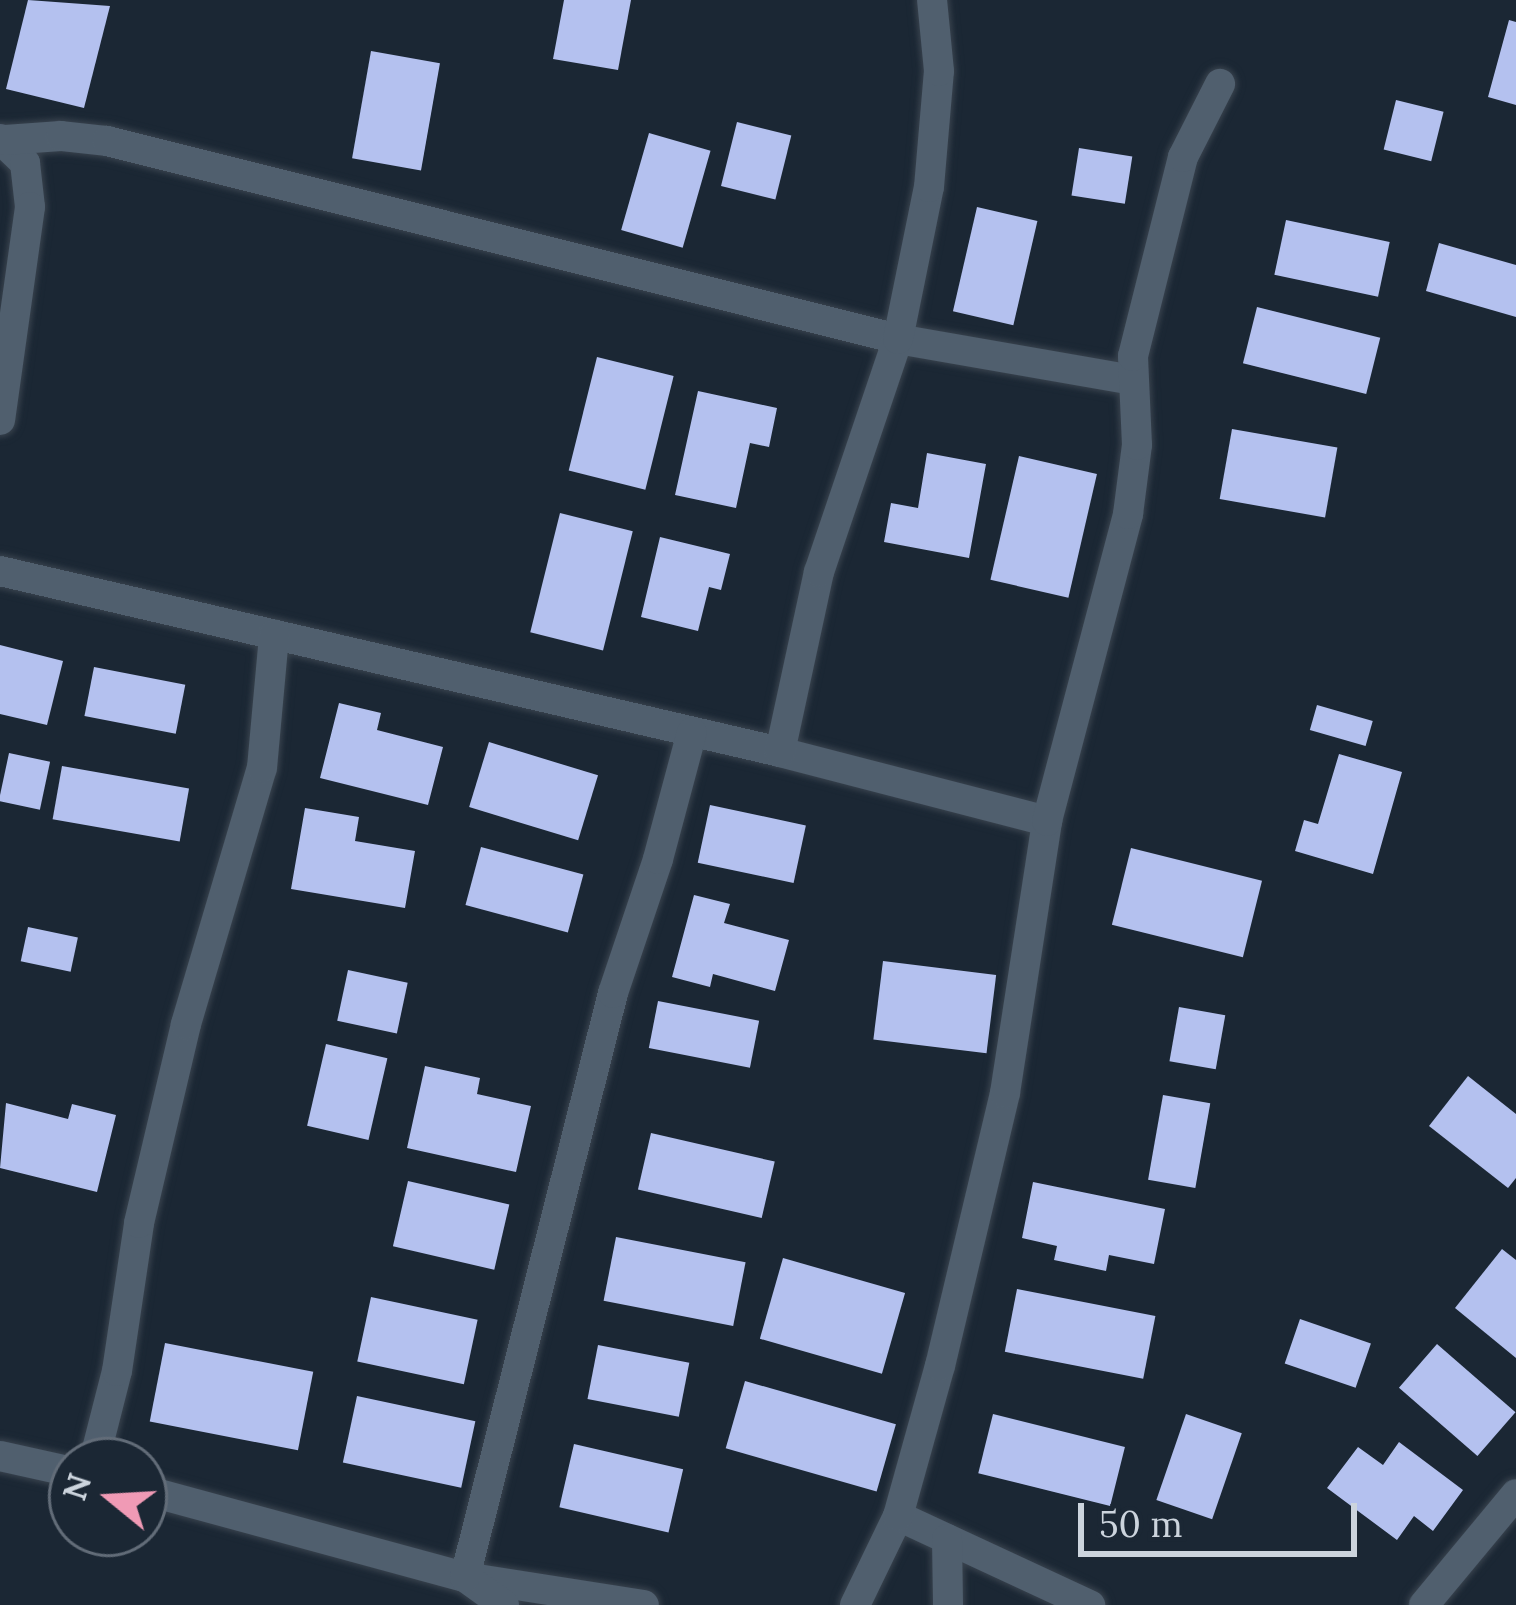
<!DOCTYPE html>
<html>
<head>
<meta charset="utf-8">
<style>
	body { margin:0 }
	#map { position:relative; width:1516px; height:1605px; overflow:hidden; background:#1b2734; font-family:Lora,serif }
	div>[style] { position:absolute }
	.building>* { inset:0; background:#b4c1ef; transform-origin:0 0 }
	.roads { filter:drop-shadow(0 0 3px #39434e) drop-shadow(0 0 3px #39434e) }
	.minor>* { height:30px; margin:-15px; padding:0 15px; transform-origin:15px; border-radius:15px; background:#505f6e }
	span { translate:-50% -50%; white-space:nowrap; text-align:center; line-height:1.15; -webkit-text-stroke:12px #1b2734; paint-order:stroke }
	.north { position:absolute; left:48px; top:1437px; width:120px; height:120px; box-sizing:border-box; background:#1b2734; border:3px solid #626c78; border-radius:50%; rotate:288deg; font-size:33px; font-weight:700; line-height:48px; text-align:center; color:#ccd4dd }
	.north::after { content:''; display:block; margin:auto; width:42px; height:54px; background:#f09ab5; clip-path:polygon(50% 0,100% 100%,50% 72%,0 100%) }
	.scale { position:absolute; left:1078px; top:1503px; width:279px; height:54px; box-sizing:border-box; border:6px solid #ccd4dd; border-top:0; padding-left:15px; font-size:36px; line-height:42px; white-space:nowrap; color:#ccd4dd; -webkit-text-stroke:9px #1b2734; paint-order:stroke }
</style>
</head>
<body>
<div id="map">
	<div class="building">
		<div style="clip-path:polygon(28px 0,110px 6px,84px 108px,6px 89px)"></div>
		<div style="clip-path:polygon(564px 0,631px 0,618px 70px,553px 59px)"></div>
		<div style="clip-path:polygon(1509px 20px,1516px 22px,1516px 105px,1488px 97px)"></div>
		<div style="left:371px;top:51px;width:70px;height:109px;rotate:10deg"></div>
		<div style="left:1396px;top:100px;width:49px;height:51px;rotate:14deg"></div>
		<div style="left:737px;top:122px;width:56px;height:66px;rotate:14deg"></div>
		<div style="left:649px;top:133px;width:64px;height:101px;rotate:16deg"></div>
		<div style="left:1079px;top:148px;width:54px;height:48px;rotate:9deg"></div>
		<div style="left:977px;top:207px;width:62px;height:107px;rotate:13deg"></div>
		<div style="left:1286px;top:220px;width:106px;height:56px;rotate:12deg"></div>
		<div style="clip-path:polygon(1439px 243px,1516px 265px,1516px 317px,1426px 291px)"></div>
		<div style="left:1257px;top:307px;width:127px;height:58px;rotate:14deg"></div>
		<div style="left:597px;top:357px;width:79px;height:117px;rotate:14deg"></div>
		<div style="clip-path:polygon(698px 391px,777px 408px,769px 447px,750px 443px,736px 508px,675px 495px)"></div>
		<div style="left:1232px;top:429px;width:107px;height:71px;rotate:10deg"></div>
		<div style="clip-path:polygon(927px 453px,986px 464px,969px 558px,884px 542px,891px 503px,918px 508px)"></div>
		<div style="left:1019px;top:456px;width:80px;height:127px;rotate:13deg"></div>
		<div style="left:560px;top:513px;width:75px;height:123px;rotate:14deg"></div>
		<div style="clip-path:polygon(660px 537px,730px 554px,721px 590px,709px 587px,698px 631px,641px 617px)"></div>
		<div style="clip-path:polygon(0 645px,63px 661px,47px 725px,0 714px)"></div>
		<div style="left:94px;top:667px;width:93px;height:50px;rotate:11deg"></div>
		<div style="clip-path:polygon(339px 703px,381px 713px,377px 730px,443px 747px,428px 805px,320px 778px)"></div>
		<div style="left:1317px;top:705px;width:58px;height:26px;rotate:16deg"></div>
		<div style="left:489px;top:742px;width:114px;height:68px;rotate:17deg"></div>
		<div style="left:9px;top:753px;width:42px;height:49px;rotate:12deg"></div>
		<div style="clip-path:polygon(1339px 754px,1402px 772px,1373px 874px,1295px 851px,1304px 820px,1318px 824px)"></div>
		<div style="left:62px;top:766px;width:129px;height:54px;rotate:10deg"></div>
		<div style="left:710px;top:805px;width:98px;height:59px;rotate:12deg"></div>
		<div style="clip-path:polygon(305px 808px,359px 817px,355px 841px,415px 851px,405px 908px,291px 889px)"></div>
		<div style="left:481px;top:847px;width:106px;height:60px;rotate:15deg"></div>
		<div style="left:1131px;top:848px;width:135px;height:79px;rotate:14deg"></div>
		<div style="clip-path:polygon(694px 895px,730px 904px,724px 923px,789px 940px,775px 991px,713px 974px,710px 987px,672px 977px)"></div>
		<div style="left:28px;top:927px;width:51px;height:35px;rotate:12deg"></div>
		<div style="left:883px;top:961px;width:114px;height:79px;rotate:7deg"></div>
		<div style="left:348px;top:970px;width:61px;height:52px;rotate:12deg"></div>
		<div style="left:658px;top:1001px;width:103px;height:48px;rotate:11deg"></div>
		<div style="left:1179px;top:1007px;width:47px;height:55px;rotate:10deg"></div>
		<div style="left:326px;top:1044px;width:63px;height:84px;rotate:13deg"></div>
		<div style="clip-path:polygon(425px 1066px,480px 1078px,477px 1094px,531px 1106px,516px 1172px,407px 1148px)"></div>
		<div style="clip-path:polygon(1468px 1076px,1516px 1114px,1516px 1178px,1508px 1188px,1429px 1126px)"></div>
		<div style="left:1163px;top:1095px;width:48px;height:86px;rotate:10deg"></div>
		<div style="clip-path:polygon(6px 1103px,68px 1119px,72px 1104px,116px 1115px,97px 1192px,0 1168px)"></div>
		<div style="left:651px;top:1133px;width:127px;height:58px;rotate:13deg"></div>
		<div style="left:408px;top:1181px;width:104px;height:67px;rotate:13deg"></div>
		<div style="clip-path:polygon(1033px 1182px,1165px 1209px,1154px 1264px,1109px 1255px,1106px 1271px,1054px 1260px,1057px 1246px,1022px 1238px)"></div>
		<div style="left:616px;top:1237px;width:132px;height:65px;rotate:11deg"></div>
		<div style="clip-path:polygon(1502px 1249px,1516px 1260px,1516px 1358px,1455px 1308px)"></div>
		<div style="left:783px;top:1258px;width:127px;height:84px;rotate:16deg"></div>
		<div style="left:1017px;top:1289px;width:141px;height:64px;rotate:11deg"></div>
		<div style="left:371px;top:1297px;width:109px;height:66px;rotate:12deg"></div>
		<div style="left:1300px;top:1319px;width:75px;height:47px;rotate:19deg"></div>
		<div style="left:165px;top:1343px;width:151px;height:80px;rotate:11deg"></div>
		<div style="left:1437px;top:1344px;width:104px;height:58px;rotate:41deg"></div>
		<div style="left:598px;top:1345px;width:93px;height:55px;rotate:11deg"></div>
		<div style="left:745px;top:1381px;width:157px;height:70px;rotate:16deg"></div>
		<div style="left:357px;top:1396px;width:121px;height:68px;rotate:12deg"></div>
		<div style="left:993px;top:1414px;width:136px;height:61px;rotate:14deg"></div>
		<div style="left:1186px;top:1414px;width:59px;height:91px;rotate:19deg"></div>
		<div style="clip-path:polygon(1399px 1442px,1463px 1490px,1433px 1531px,1414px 1516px,1397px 1540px,1327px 1488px,1358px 1447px,1383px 1465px)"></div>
		<div style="left:574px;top:1444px;width:112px;height:65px;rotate:13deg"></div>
	</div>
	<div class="roads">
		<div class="minor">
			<div style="left:0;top:139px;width:35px;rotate:44deg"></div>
			<div style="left:25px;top:163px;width:44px;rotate:83.5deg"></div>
			<div style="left:30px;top:207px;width:215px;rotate:98deg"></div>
			<div style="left:5px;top:140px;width:56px;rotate:-4.1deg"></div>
			<div style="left:61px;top:136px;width:46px;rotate:6.2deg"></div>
			<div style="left:107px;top:141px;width:815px;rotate:14.05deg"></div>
			<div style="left:898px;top:339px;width:238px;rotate:9.9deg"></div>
			<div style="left:0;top:571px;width:801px;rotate:13.06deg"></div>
			<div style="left:780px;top:752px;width:276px;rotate:14.5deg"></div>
			<div style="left:780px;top:752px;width:184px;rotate:-77.8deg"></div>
			<div style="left:819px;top:572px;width:246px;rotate:-71.3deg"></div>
			<div style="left:898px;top:339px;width:155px;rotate:-78.5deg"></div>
			<div style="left:929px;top:187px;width:116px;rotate:-85.1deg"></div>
			<div style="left:939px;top:71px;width:71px;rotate:-95.6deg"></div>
			<div style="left:0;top:1456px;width:74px;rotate:12.5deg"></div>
			<div style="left:94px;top:1461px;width:93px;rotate:-75.7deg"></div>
			<div style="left:117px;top:1371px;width:150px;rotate:-81.5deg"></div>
			<div style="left:139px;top:1223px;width:204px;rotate:-76.7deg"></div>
			<div style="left:186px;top:1024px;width:267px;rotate:-73.5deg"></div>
			<div style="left:262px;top:768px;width:134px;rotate:-84.8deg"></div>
			<div style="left:144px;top:1490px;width:333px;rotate:15.2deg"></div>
			<div style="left:465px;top:1577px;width:181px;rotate:8.9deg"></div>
			<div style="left:898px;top:1516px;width:212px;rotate:24.9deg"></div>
			<div style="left:947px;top:1539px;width:66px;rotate:89.1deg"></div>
			<div style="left:504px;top:1605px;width:48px;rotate:-144.3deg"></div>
			<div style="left:465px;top:1577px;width:602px;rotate:-75.78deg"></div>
			<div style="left:613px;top:993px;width:141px;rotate:-71.4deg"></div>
			<div style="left:658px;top:859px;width:131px;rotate:-75deg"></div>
			<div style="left:855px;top:1605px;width:99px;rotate:-64.2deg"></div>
			<div style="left:898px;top:1516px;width:156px;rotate:-74.4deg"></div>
			<div style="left:940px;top:1366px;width:281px;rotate:-76.6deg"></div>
			<div style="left:1005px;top:1093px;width:275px;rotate:-81.2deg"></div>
			<div style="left:1047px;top:821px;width:318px;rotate:-75.2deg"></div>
			<div style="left:1128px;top:514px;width:70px;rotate:-82.6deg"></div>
			<div style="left:1137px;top:445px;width:89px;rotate:-92.6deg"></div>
			<div style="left:1133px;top:356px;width:205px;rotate:-75.9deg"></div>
			<div style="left:1183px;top:157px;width:82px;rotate:-63.1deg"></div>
			<div style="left:1424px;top:1605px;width:144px;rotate:-50.3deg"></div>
		</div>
	</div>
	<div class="north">N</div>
	<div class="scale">50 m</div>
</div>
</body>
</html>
